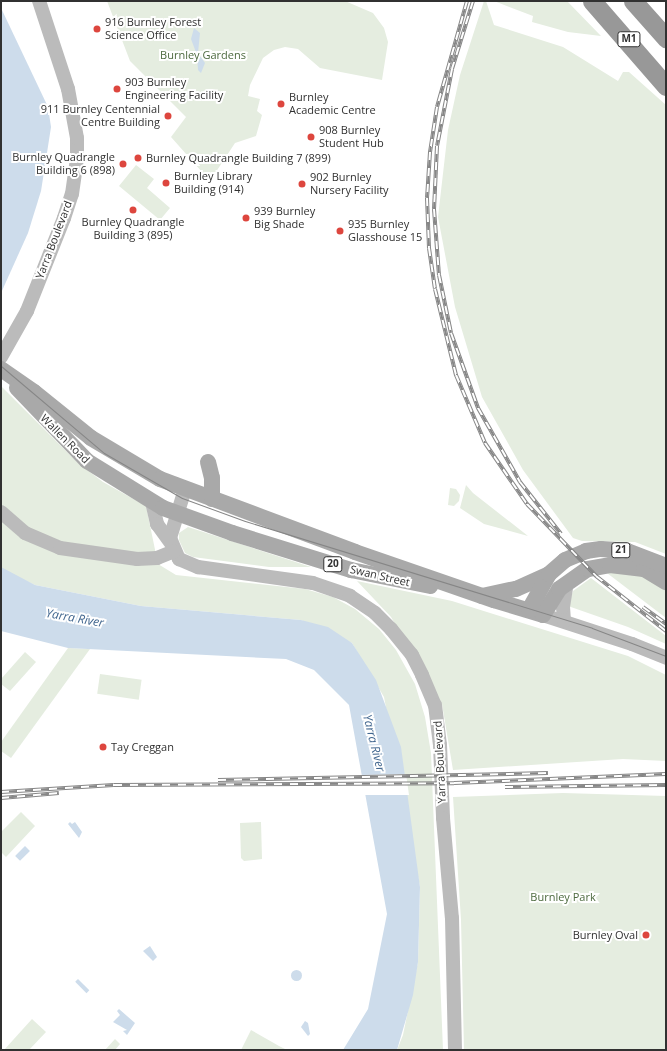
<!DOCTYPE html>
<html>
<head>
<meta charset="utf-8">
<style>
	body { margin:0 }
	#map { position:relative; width:667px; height:1051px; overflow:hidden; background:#fff; font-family:"Open Sans",sans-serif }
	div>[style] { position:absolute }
	.green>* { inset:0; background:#e5ede0; transform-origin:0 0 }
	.water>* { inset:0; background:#cddceb; transform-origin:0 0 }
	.round { border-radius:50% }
	.pier>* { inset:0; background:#fff }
	.secondary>* { height:14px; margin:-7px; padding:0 7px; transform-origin:7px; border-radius:7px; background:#bbb }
	.primary>* { height:16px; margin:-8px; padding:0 8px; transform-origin:8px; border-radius:8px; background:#a9a9a9 }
	.highway>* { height:19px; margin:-9.5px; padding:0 9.5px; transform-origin:9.5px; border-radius:9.5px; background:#989898 }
	.tram>* { height:1px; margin:-0.5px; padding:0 0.5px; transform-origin:0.5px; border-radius:0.5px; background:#868686 }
	.rail>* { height:4px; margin-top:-2px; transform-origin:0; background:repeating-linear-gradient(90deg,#fff 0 8px,#868686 0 16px); box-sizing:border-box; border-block:1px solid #868686 }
	.dots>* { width:11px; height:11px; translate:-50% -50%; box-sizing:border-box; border:2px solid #fff; border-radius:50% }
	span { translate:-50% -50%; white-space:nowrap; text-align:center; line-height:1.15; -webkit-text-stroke:4px #fff; paint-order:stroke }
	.shield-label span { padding:1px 3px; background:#fff; border:1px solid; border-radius:3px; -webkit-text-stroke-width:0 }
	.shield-label { font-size:10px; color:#313131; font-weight:700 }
	.poi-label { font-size:11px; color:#313131 }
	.left { translate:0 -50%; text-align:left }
	.right { translate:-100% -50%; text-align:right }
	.park-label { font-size:11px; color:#4e6b40 }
	.street-label { font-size:11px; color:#313131 }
	.water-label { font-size:12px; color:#42678f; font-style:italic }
	.frame { position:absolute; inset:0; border:2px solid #313131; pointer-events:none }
</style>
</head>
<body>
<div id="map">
	<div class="green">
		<div style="clip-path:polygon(107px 1px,345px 1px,373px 13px,384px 28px,388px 42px,382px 80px,320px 68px,298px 49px,285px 47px,274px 50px,263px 58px,250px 85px,248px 96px,260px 99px,257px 111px,262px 115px,256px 136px,235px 143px,210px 181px,171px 137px,186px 117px,130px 61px)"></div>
		<div style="clip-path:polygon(484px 1px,486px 1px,494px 25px,563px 47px,618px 81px,623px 72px,629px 72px,666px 105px,666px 554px,635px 542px,582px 541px,573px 538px,523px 470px,482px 397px,455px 307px,438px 217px,448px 130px,460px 75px)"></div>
		<div style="clip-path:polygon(494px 1px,567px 1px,601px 36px,568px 32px,532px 22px,533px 16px)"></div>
		<div style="clip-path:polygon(136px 165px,154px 179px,147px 188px,170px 208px,160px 220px,119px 186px)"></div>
		<div style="clip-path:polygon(1px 386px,78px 463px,103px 482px,146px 506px,158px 564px,176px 575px,305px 589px,333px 597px,355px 609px,379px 629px,396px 650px,415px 684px,425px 717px,431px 753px,443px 1050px,397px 1050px,403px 1035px,418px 962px,420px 887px,384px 697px,352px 643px,301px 620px,141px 606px,35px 585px,7px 572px,1px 567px)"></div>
		<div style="clip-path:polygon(466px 485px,473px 493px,528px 536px,484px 524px,460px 508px)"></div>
		<div style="clip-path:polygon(450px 488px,456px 489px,460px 495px,459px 501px,454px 506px,448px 505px)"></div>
		<div style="clip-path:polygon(188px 527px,311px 567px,269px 567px,193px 557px,185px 553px,179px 540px,179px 533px)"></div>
		<div style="clip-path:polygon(603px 570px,637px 571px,666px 588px,666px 618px)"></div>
		<div style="clip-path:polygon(591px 578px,666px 636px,666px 644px,628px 627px,568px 606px,573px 591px)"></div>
		<div style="clip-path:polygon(357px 581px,452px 601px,628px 656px,666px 675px,666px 761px,623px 759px,453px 770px,442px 704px,391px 617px)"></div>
		<div style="clip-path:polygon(68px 648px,90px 649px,11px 758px,1px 751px,1px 742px)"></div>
		<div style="clip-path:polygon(25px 652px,36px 662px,10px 691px,1px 684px,1px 679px)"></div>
		<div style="left:100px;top:674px;width:42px;height:20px;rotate:8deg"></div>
		<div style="clip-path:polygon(563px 793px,666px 796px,666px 1050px,464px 1050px,461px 920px,453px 797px)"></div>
		<div style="clip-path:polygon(21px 812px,35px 826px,6px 857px,1px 852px,1px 832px)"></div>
		<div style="clip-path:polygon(261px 822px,262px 859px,244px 861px,241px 858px,240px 823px)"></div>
		<div style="clip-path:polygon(32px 1019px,46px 1032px,29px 1050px,4px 1050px)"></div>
		<div style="clip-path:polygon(251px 1030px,279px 1046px,287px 1050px,241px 1050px)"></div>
		<div style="clip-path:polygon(115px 1039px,120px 1044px,115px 1050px,105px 1050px)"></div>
	</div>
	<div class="water">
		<div style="clip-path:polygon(1px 8px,48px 107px,51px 127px,41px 191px,28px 233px,1px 293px)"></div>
		<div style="clip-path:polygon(194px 28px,200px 33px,198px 53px,205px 63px,201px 73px,198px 70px,197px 55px,191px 39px)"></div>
		<div style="clip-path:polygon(1px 567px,35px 585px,141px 606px,301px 620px,328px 627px,352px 643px,376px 680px,401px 747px,420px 887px,418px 962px,413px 995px,397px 1050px,343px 1050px,368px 1009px,387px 914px,349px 705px,314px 670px,286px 659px,68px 648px,1px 631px)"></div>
		<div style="clip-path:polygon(70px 822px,72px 824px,75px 822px,82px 832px,79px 838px,68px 824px)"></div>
		<div style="left:25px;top:846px;width:7px;height:14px;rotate:45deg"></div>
		<div style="clip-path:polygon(150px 946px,157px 957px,153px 961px,143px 951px)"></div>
		<div class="round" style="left:290.5px;top:969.5px;width:11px;height:11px"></div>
		<div style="left:78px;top:979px;width:16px;height:4px;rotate:45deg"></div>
		<div style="clip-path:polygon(119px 1009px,135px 1023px,127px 1035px,123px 1031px,127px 1030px,113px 1022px,120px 1015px,117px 1011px)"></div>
		<div style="clip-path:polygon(305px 1021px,308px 1023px,310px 1034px,308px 1036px,301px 1027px)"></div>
	</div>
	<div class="pier">
		<div style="clip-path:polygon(406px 774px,409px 795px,364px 795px,361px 775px)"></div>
	</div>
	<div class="secondary">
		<div style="left:1px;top:357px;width:53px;rotate:-60.5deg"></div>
		<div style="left:27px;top:311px;width:100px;rotate:-68.3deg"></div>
		<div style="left:64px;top:218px;width:25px;rotate:-72deg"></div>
		<div style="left:72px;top:194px;width:37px;rotate:-82deg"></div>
		<div style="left:77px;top:157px;width:19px;rotate:-90deg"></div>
		<div style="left:77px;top:138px;width:50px;rotate:-100.4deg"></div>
		<div style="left:68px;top:89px;width:93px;rotate:-108.2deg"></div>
		<div style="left:185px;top:489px;width:51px;rotate:107deg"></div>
		<div style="left:170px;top:538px;width:23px;rotate:67deg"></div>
		<div style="left:179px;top:559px;width:21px;rotate:23deg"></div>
		<div style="left:198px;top:567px;width:116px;rotate:7.9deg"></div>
		<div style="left:313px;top:583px;width:39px;rotate:19deg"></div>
		<div style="left:350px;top:596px;width:30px;rotate:34deg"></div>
		<div style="left:375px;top:613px;width:23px;rotate:45deg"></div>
		<div style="left:391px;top:629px;width:33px;rotate:51deg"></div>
		<div style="left:412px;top:655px;width:22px;rotate:63deg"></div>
		<div style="left:422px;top:675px;width:33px;rotate:67deg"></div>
		<div style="left:435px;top:705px;width:40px;rotate:82.9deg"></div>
		<div style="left:440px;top:745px;width:73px;rotate:87.6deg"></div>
		<div style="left:443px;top:818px;width:100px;rotate:84.9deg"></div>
		<div style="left:452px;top:918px;width:132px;rotate:88.7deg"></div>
		<div style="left:152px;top:502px;width:23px;rotate:77deg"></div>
		<div style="left:157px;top:524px;width:24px;rotate:54deg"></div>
		<div style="left:1px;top:512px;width:32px;rotate:41deg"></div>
		<div style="left:25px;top:533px;width:38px;rotate:23deg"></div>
		<div style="left:60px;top:548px;width:78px;rotate:8.1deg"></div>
		<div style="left:137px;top:559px;width:20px;rotate:-3deg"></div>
		<div style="left:157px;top:558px;width:18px;rotate:-22deg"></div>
		<div style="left:543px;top:615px;width:94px;rotate:18deg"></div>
		<div style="left:632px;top:644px;width:37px;rotate:22deg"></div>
		<div style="left:564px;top:621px;width:14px;rotate:-94deg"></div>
		<div style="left:563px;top:607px;width:24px;rotate:-81deg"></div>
	</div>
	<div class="primary">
		<div style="left:1px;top:369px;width:40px;rotate:34.9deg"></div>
		<div style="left:34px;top:392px;width:73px;rotate:38.9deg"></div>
		<div style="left:91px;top:438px;width:80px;rotate:30.7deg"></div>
		<div style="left:160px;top:479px;width:208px;rotate:20.5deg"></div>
		<div style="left:355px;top:552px;width:147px;rotate:19.1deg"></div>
		<div style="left:494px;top:600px;width:51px;rotate:17deg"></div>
		<div style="left:543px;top:615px;width:31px;rotate:-58deg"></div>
		<div style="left:559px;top:589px;width:35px;rotate:-35deg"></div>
		<div style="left:588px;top:569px;width:22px;rotate:-10deg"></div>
		<div style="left:610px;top:565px;width:34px;rotate:7deg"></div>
		<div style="left:644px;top:569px;width:26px;rotate:31deg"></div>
		<div style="left:17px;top:388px;width:101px;rotate:46.2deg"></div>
		<div style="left:87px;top:461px;width:89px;rotate:31.7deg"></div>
		<div style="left:163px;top:508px;width:73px;rotate:19.9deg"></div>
		<div style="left:232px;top:533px;width:125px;rotate:17.3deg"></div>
		<div style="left:351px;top:570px;width:81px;rotate:11.4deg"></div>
		<div style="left:208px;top:462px;width:16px;rotate:76deg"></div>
		<div style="left:212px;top:478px;width:21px;rotate:90deg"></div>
		<div style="left:482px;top:596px;width:35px;rotate:-12deg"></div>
		<div style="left:516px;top:589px;width:34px;rotate:-24deg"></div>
		<div style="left:529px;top:610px;width:41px;rotate:-60.9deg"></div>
		<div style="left:549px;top:574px;width:21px;rotate:-41deg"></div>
		<div style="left:565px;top:560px;width:23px;rotate:-23deg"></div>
		<div style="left:586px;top:551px;width:15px;rotate:-8deg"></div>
		<div style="left:601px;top:549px;width:26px;rotate:4deg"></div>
		<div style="left:627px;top:551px;width:42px;rotate:21deg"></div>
	</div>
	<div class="highway">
		<div style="left:592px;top:1px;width:113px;rotate:49deg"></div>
		<div style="left:633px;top:1px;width:50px;rotate:48.3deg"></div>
	</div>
	<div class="tram">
		<div style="left:1px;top:366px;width:135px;rotate:40.2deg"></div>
		<div style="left:104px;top:453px;width:90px;rotate:30deg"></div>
		<div style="left:182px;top:498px;width:67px;rotate:20.1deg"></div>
		<div style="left:245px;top:521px;width:363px;rotate:17.1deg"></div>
		<div style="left:592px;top:628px;width:79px;rotate:20.7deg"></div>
	</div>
	<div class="rail">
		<div style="left:467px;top:1px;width:110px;rotate:105.8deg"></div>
		<div style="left:437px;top:107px;width:46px;rotate:98.8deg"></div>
		<div style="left:430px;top:152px;width:46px;rotate:93.7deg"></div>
		<div style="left:427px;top:198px;width:50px;rotate:87.7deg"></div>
		<div style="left:429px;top:248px;width:41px;rotate:81.7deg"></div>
		<div style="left:435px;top:289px;width:89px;rotate:76.3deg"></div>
		<div style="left:456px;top:375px;width:74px;rotate:66.9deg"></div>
		<div style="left:485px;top:443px;width:74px;rotate:55.5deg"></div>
		<div style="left:527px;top:504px;width:100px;rotate:46.2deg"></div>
		<div style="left:596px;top:576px;width:89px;rotate:38.2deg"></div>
		<div style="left:473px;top:1px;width:71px;rotate:107.2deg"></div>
		<div style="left:452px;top:69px;width:78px;rotate:101deg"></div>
		<div style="left:437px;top:146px;width:63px;rotate:92.7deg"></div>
		<div style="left:434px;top:209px;width:66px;rotate:85.7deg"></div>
		<div style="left:439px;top:275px;width:59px;rotate:78.3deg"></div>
		<div style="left:451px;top:333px;width:80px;rotate:70.2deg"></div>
		<div style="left:478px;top:408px;width:85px;rotate:60.4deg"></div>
		<div style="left:520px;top:482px;width:66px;rotate:51.7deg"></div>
		<div style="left:643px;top:607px;width:29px;rotate:36deg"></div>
		<div style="left:218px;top:780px;width:330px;rotate:-1.2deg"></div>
		<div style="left:505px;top:787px;width:161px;rotate:-0.7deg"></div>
		<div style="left:1px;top:792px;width:113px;rotate:-3.5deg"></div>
		<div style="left:114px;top:785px;width:340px;rotate:-0.3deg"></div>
		<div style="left:454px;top:783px;width:212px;rotate:-2.4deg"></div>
		<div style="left:1px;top:798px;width:58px;rotate:-4.9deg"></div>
	</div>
	<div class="dots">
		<div style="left:97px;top:29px;background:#dd463e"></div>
		<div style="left:117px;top:89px;background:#dd463e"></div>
		<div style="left:281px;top:104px;background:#dd463e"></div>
		<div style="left:168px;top:116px;background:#dd463e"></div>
		<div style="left:311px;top:137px;background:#dd463e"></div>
		<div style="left:138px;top:158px;background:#dd463e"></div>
		<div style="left:123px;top:164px;background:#dd463e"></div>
		<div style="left:166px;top:183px;background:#dd463e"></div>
		<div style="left:302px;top:184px;background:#dd463e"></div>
		<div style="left:133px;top:210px;background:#dd463e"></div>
		<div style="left:246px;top:218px;background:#dd463e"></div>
		<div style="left:340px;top:231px;background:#dd463e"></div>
		<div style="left:103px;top:747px;background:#dd463e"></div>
		<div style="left:646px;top:935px;background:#dd463e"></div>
	</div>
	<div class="shield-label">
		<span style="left:629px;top:39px">M1</span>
		<span style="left:621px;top:550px">21</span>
		<span style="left:333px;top:564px">20</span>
	</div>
	<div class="poi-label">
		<span class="left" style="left:105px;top:29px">916 Burnley Forest<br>Science Office</span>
		<span class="left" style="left:125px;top:89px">903 Burnley<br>Engineering Facility</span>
		<span class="left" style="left:289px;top:104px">Burnley<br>Academic Centre</span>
		<span class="right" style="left:160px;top:116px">911 Burnley Centennial<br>Centre Building</span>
		<span class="left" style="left:319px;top:137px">908 Burnley<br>Student Hub</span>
		<span class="right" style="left:115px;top:164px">Burnley Quadrangle<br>Building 6 (898)</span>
		<span class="left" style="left:146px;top:158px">Burnley Quadrangle Building 7 (899)</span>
		<span class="left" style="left:174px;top:183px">Burnley Library<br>Building (914)</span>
		<span class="left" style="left:310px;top:184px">902 Burnley<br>Nursery Facility</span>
		<span class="left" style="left:254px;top:218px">939 Burnley<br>Big Shade</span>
		<span style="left:133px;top:229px">Burnley Quadrangle<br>Building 3 (895)</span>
		<span class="left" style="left:348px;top:231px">935 Burnley<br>Glasshouse 15</span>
		<span class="left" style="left:111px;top:747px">Tay Creggan</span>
		<span class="right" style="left:638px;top:935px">Burnley Oval</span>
	</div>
	<div class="park-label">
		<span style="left:203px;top:55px">Burnley Gardens</span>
		<span style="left:563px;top:897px">Burnley Park</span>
	</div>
	<div class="street-label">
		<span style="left:54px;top:240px;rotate:-69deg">Yarra Boulevard</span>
		<span style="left:65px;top:439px;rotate:45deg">Wallen Road</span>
		<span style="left:380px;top:576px;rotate:13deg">Swan Street</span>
		<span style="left:440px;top:762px;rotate:-93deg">Yarra Boulevard</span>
	</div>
	<div class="water-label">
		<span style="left:75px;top:618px;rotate:10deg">Yarra River</span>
		<span style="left:374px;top:743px;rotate:76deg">Yarra River</span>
	</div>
	<div class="frame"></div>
</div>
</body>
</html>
